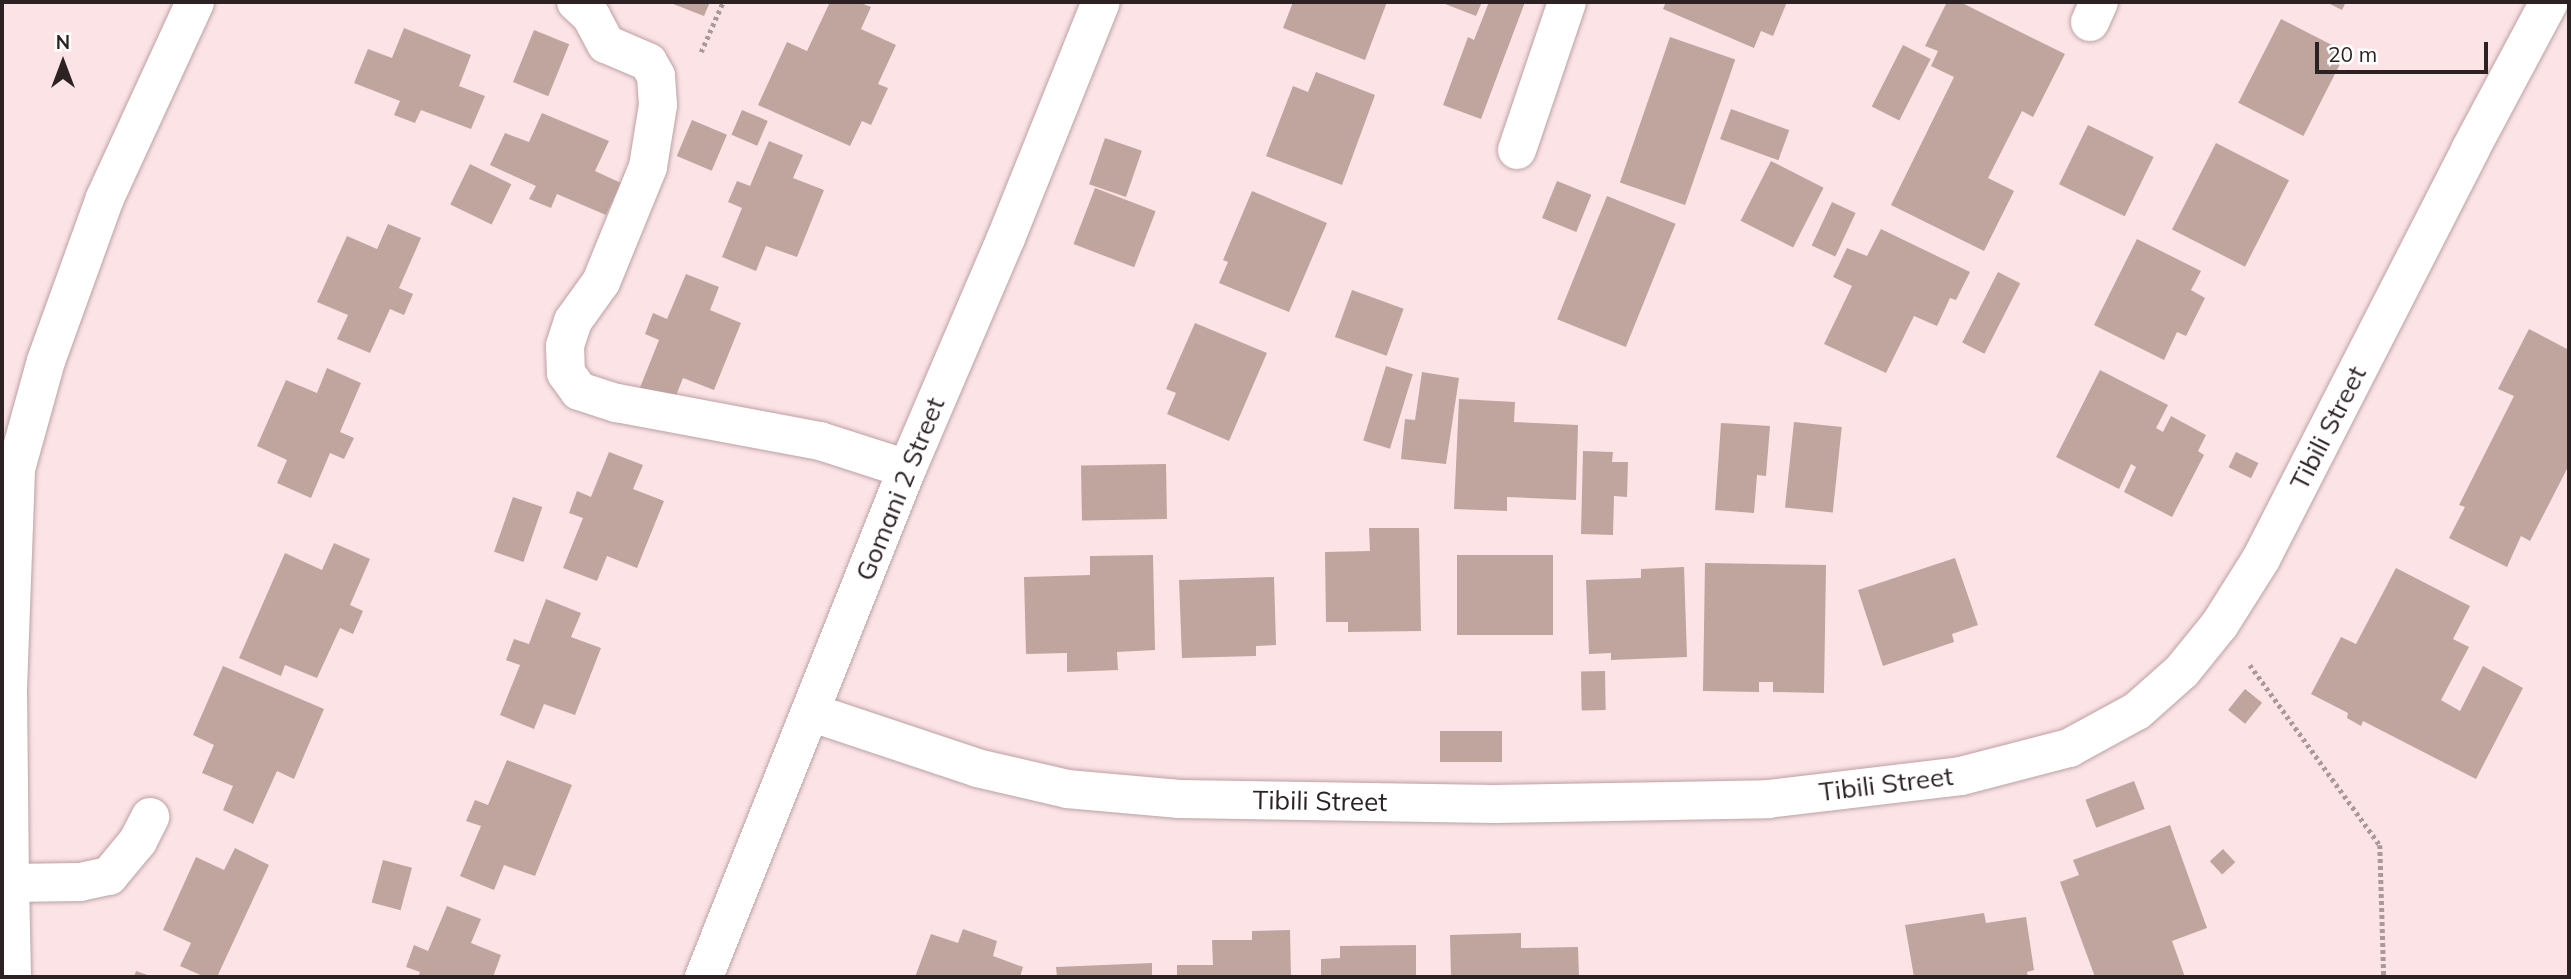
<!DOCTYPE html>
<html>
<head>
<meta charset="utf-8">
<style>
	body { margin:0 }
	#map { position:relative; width:2571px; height:979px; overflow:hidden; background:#fce4e6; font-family:Mulish,sans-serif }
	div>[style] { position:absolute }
	.building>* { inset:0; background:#bfa59d; transform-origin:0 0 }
	.path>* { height:4.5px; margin-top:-2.25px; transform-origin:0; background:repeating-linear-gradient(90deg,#ab989a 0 3.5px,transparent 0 7px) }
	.roads { filter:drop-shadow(0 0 2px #bda1a4) drop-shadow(0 0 2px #bda1a4) }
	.minor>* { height:38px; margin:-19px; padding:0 19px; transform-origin:19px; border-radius:19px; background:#fff }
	span { translate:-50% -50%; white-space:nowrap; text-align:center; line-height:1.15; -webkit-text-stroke:7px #fff; paint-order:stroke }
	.street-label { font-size:26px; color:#2c2223 }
	.frame { position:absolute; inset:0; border:4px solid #2c2223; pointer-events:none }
	.north { position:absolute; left:28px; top:28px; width:70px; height:70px; -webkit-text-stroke:5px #fff; paint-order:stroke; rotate:0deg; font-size:19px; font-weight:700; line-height:28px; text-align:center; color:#2c2223 }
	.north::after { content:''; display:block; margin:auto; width:24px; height:32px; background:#2c2223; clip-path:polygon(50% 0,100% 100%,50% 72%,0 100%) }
	.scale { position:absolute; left:2315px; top:42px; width:173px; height:32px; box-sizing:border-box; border:4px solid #2c2223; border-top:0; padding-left:9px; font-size:21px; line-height:24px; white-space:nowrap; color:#2c2223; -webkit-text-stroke:5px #fff; paint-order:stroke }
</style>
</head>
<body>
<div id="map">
	<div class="building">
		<div style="clip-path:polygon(668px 2px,710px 2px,704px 16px)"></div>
		<div style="clip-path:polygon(830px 2px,858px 2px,871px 7px,861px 29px,896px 45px,878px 84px,888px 88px,871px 125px,862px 121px,850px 146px,758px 105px,787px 42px,807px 51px)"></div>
		<div style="clip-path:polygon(1293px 2px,1387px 2px,1365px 60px,1283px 28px)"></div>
		<div style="clip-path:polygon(1440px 2px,1482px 2px,1476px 16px)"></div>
		<div style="clip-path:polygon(1489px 2px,1525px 2px,1481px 119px,1443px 105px,1468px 37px,1474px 40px)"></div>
		<div style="clip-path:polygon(1666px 2px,1787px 2px,1773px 36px,1761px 31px,1754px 48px,1663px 9px)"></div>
		<div style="clip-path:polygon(1947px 2px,1960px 2px,2065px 54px,2033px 117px,2022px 111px,1988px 178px,2014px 191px,1984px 251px,1891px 205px,1954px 77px,1931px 66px,1938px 51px,1925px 46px)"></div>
		<div style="clip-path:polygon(2326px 2px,2346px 2px,2342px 10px)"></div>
		<div style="left:2281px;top:19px;width:73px;height:94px;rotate:27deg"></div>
		<div style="clip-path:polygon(404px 28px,471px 55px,459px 86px,485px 96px,471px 129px,421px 110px,415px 123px,394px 115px,400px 101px,354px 83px,368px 49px,392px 58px)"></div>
		<div style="left:534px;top:30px;width:38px;height:56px;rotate:22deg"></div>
		<div style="left:1670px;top:37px;width:69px;height:154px;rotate:19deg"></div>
		<div style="left:1903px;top:45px;width:31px;height:69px;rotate:27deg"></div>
		<div style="clip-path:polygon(1316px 72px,1375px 95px,1342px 185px,1266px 156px,1293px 86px,1308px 92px)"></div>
		<div style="left:1731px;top:109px;width:62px;height:32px;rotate:20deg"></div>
		<div style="left:742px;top:110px;width:28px;height:27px;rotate:23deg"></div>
		<div style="clip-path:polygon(542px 113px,609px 141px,595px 171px,621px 183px,606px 215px,557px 194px,551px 208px,529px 199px,536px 186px,490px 165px,505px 133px,529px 142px)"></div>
		<div style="left:692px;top:120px;width:38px;height:39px;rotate:23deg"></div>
		<div style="left:2088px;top:125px;width:73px;height:66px;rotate:26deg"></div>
		<div style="left:1105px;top:138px;width:39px;height:49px;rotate:19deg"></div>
		<div style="clip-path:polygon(769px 141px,803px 155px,793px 178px,824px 190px,797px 257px,766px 246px,756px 271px,722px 257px,742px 208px,728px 202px,737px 181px,750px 186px)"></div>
		<div style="left:2216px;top:143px;width:82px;height:97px;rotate:27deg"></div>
		<div style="left:1771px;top:161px;width:59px;height:67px;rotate:27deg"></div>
		<div style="left:470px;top:164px;width:46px;height:45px;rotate:26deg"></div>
		<div style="left:1557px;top:181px;width:37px;height:40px;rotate:22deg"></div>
		<div style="left:1095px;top:188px;width:65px;height:60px;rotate:21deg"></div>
		<div style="clip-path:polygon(1252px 191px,1327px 223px,1289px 312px,1219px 283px,1228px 262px,1223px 260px)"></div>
		<div style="left:1607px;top:196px;width:74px;height:133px;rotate:22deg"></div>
		<div style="left:1832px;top:202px;width:26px;height:48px;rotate:25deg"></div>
		<div style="clip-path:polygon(388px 224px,421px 238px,399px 288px,413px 294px,404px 315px,390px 309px,370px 353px,337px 339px,348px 315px,317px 302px,347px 236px,377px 249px)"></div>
		<div style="clip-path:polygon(1881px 229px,1970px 272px,1956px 300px,1950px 298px,1937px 326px,1914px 316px,1886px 373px,1824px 344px,1852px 286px,1833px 277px,1847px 248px,1867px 256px)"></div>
		<div style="clip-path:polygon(2137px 239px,2201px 271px,2191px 290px,2205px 298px,2186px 336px,2177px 332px,2164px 360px,2094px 325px)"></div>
		<div style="left:1998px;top:272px;width:25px;height:79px;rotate:27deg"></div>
		<div style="clip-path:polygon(686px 274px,719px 287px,710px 310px,741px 323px,714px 390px,683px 378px,673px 403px,639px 390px,659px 340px,645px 334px,653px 313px,667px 319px)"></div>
		<div style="left:1352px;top:290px;width:55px;height:50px;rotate:20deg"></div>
		<div style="clip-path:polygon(1195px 323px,1267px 353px,1229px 441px,1167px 414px,1176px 393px,1166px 389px)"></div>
		<div style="clip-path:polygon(2529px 329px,2569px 350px,2569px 465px,2530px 541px,2521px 536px,2507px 567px,2449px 538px,2465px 507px,2459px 505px,2514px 396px,2498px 389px)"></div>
		<div style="left:1386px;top:366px;width:28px;height:78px;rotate:17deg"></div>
		<div style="clip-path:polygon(327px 368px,361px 383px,340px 432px,354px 438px,344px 459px,330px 453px,311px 498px,277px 483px,287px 460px,257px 446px,286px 380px,317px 393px)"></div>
		<div style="clip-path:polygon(2100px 370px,2168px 405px,2156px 428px,2163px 432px,2171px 416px,2206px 435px,2198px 451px,2204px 455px,2172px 517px,2124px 492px,2136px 467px,2131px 464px,2119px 489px,2056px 457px)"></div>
		<div style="clip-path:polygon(1422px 372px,1459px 378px,1446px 464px,1401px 459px,1405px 419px,1415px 420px)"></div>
		<div style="clip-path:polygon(1459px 399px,1515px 402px,1514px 422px,1578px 425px,1576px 500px,1507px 497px,1507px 511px,1454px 509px)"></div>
		<div style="left:1794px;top:422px;width:48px;height:86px;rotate:6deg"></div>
		<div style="clip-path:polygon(1721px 423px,1770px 426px,1766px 476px,1757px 475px,1754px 513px,1715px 510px)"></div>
		<div style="clip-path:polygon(1583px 451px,1613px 452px,1612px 462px,1628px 462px,1627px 497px,1614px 496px,1613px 535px,1581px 534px)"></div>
		<div style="clip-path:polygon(609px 452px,643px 465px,633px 489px,664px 501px,637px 568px,607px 556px,597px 581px,563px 568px,583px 518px,569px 513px,577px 491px,591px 497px)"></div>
		<div style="left:2236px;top:452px;width:25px;height:17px;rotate:26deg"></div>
		<div style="left:1166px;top:464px;width:55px;height:85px;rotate:89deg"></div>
		<div style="left:513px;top:497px;width:31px;height:58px;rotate:19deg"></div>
		<div style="clip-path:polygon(1369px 528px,1419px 528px,1421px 631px,1348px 632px,1348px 622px,1326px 622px,1325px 552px,1370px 551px)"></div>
		<div style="clip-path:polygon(334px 543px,370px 559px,350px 605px,363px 611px,353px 634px,340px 628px,317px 678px,285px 665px,281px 676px,239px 658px,285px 553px,322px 570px)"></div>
		<div style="clip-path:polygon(1153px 555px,1155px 650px,1117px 652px,1118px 670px,1067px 672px,1067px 653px,1026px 654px,1024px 577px,1090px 575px,1090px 556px)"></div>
		<div style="left:1457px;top:555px;width:96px;height:80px"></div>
		<div style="clip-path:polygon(1955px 558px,1978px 625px,1952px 634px,1954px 642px,1883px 666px,1858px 590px)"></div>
		<div style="clip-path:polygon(1705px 563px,1826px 565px,1824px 693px,1773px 692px,1773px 682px,1759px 682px,1759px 692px,1703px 691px)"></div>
		<div style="clip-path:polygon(1684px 567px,1687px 657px,1611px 660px,1611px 653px,1589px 654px,1586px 580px,1641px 578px,1641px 569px)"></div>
		<div style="clip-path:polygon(2396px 568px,2470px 606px,2453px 639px,2469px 647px,2441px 700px,2460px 711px,2483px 666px,2523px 688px,2476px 779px,2363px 721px,2361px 726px,2347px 718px,2348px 713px,2311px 694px,2341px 637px,2356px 644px)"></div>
		<div style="clip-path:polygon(1274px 577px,1276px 645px,1256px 646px,1256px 656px,1182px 658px,1179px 580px)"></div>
		<div style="clip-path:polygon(546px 599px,581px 613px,571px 637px,601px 648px,575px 715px,544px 704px,534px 729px,500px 715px,520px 665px,506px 660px,514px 639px,529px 644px)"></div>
		<div style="clip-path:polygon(223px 666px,324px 709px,294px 779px,277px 771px,253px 824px,223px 810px,233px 786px,202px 773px,214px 745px,193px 735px)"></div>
		<div style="left:1605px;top:671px;width:39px;height:24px;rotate:89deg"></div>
		<div style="left:2245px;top:689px;width:22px;height:27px;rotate:39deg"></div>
		<div style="left:1502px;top:731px;width:31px;height:62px;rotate:90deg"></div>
		<div style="clip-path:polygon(507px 760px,572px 785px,535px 876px,504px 865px,494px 890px,460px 876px,481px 826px,466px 821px,475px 800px,488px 805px)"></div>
		<div style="left:2134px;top:781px;width:30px;height:52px;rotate:69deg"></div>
		<div style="clip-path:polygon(2170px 825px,2207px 928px,2172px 941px,2185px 977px,2095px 977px,2060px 882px,2079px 875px,2073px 860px)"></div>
		<div style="clip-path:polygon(235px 848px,269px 865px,217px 977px,205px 977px,180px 966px,191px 943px,163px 930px,196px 857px,224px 870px)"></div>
		<div style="left:2223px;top:849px;width:18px;height:18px;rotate:47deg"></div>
		<div style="left:383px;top:860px;width:30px;height:44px;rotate:15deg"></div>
		<div style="clip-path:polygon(447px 906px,481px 919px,471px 943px,501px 955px,493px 977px,418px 977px,420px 972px,406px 967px,414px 945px,428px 951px)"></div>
		<div style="clip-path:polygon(1984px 913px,1986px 923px,2026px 917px,2034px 970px,2027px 972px,2028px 977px,1914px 977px,1905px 925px)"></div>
		<div style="clip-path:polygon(963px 929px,997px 941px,993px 956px,1023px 967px,1020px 977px,915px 977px,931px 934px,958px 943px)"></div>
		<div style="clip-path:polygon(1290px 930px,1291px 977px,1177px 977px,1177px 965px,1213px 965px,1212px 940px,1252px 940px,1252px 931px)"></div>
		<div style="clip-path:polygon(1521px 933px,1521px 948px,1578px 947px,1579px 977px,1451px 977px,1450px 935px)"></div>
		<div style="clip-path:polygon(1416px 945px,1416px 977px,1321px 977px,1321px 959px,1340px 958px,1340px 946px)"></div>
		<div style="clip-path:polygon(1152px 963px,1152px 977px,1057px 977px,1056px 967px)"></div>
		<div style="clip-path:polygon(136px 971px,153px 977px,134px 977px)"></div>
	</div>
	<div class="path">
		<div style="left:701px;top:52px;width:55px;rotate:-66.3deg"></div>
		<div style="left:2250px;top:665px;width:222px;rotate:54.2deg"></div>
		<div style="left:2380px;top:845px;width:132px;rotate:88.3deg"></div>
	</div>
	<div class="roads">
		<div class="minor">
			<div style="left:576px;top:2px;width:21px;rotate:43deg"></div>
			<div style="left:591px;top:16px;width:32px;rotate:62deg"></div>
			<div style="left:606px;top:44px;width:46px;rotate:23.2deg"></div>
			<div style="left:648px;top:62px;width:16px;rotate:60deg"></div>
			<div style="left:656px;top:76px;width:29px;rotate:86deg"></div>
			<div style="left:658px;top:105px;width:63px;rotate:99.2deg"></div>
			<div style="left:648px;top:167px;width:124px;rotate:112.2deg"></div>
			<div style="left:601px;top:282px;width:48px;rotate:125.7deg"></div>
			<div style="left:573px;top:321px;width:26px;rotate:108deg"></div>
			<div style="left:565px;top:346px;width:27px;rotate:88deg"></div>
			<div style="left:566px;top:373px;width:22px;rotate:54deg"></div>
			<div style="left:579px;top:391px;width:40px;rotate:18deg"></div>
			<div style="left:617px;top:403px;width:207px;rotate:10.6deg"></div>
			<div style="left:820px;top:441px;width:91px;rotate:17.8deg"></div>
			<div style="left:2090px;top:22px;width:22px;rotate:-66deg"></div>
			<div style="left:1517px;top:150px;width:156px;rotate:-71.3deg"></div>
			<div style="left:810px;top:712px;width:176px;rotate:18.5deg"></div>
			<div style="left:977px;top:768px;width:92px;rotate:13.1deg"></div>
			<div style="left:1067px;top:789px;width:113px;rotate:5.1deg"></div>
			<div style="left:1180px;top:799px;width:314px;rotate:0.9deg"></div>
			<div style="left:1494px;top:804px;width:274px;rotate:-1deg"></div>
			<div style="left:1768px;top:799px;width:194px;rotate:-6.8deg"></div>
			<div style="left:1961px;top:776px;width:112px;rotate:-14.5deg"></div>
			<div style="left:2069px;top:748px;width:77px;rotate:-28.6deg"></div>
			<div style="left:2137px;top:711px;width:60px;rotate:-41.6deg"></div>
			<div style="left:2182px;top:671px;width:60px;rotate:-51deg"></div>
			<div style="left:2220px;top:624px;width:77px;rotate:-57.8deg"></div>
			<div style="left:2261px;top:559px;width:459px;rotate:-62.9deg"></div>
			<div style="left:2470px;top:150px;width:168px;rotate:-61.9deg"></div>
			<div style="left:10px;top:883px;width:194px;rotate:-90.6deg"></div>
			<div style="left:8px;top:689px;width:220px;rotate:-87.9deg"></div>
			<div style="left:16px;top:469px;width:112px;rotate:-74.5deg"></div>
			<div style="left:46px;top:361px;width:173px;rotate:-70.1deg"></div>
			<div style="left:105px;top:198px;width:216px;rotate:-65.3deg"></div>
			<div style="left:12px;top:977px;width:94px;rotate:-91.2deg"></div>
			<div style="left:10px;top:883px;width:70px;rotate:-0.8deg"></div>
			<div style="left:80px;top:882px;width:30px;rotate:-12deg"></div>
			<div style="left:109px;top:876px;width:45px;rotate:-50.4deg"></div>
			<div style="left:138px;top:841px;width:27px;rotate:-63deg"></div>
			<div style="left:704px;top:977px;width:547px;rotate:-68.22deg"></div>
			<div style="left:907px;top:469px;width:251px;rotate:-66.8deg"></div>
			<div style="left:1006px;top:238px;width:254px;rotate:-68.1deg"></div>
		</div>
	</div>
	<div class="street-label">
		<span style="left:2328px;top:428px;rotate:-63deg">Tibili Street</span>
		<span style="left:900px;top:489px;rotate:-68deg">Gomani 2 Street</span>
		<span style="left:1886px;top:784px;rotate:-7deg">Tibili Street</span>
		<span style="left:1320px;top:801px;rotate:1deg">Tibili Street</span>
	</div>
	<div class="frame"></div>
	<div class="north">N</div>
	<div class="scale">20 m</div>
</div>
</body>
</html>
